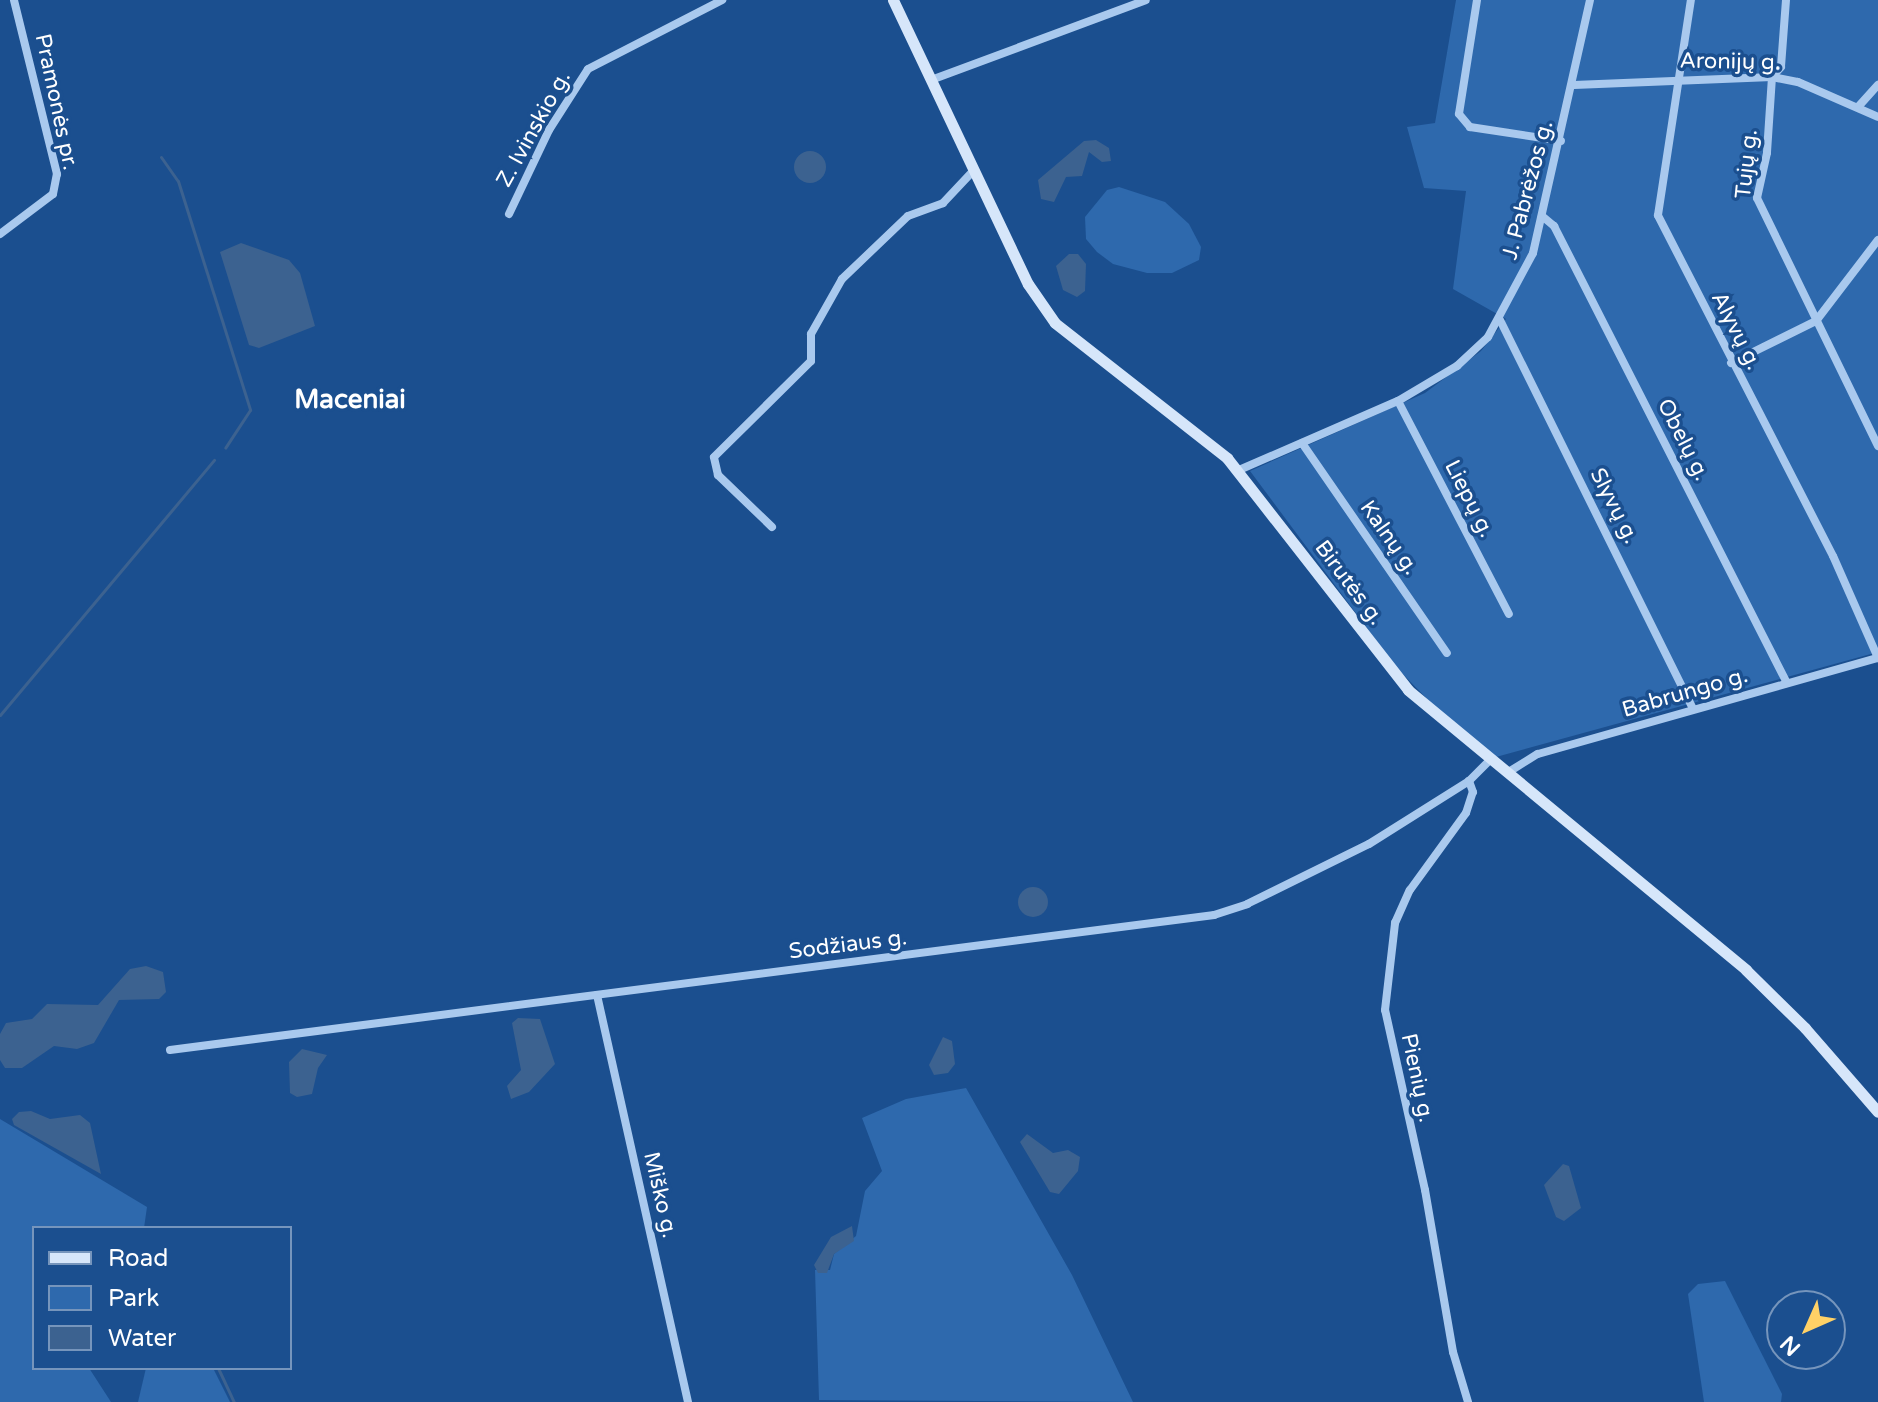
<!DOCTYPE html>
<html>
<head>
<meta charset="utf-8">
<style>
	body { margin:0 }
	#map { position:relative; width:1878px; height:1402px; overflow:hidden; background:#1b4f8f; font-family:"Varela Round",sans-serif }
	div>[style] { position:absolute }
	.green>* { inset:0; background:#2e69ad }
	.water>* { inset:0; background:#3c6290 }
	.round { border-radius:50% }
	.stream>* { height:3px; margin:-1.5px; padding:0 1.5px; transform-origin:1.5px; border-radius:1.5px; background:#3c6290 }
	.street>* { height:8px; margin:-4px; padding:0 4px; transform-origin:4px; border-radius:4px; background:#a9c9ee }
	.secondary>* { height:11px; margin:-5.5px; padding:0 5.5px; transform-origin:5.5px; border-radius:5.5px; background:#d6e6fa }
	span { translate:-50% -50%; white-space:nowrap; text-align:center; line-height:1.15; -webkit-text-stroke:7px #1b4f8f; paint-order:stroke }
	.street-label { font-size:22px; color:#fff }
	.quarter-label { font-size:26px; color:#fff; font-weight:700 }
	.legend { position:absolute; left:32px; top:1226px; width:260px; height:144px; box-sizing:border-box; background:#1b4f8f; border:2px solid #7695bc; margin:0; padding:10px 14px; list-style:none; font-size:24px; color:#fff }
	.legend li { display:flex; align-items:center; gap:16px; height:40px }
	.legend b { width:40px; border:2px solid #7695bc }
	.north { position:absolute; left:1766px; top:1290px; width:80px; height:80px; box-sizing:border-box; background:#1b4f8f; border:2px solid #7695bc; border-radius:50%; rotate:225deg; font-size:22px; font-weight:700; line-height:32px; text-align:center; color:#fff }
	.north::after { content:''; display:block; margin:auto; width:28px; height:36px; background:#ffd166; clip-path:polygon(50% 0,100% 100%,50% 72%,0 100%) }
</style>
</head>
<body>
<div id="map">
	<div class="green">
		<div style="clip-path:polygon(1456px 0,1878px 0,1878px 652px,1496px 757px,1436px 708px,1396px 667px,1250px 471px,1425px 393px,1481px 351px,1506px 319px,1453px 289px,1466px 191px,1424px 188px,1407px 127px,1435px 123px)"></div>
		<div style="clip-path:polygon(1119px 187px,1165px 202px,1189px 224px,1201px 247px,1199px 260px,1172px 273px,1147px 273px,1113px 264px,1097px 252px,1086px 239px,1085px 217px,1107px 190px)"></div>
		<div style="clip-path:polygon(966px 1088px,1072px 1275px,1133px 1402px,819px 1400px,815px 1270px,830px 1270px,834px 1254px,856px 1236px,865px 1191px,882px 1171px,862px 1118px,906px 1099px)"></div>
		<div style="clip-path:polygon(0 1119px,147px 1207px,144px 1228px,34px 1228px,34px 1368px,89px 1368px,111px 1402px,0 1402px)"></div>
		<div style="clip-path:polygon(1725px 1281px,1782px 1394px,1781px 1402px,1704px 1402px,1688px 1294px,1698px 1284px)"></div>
		<div style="clip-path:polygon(146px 1368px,213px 1368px,230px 1402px,138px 1402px)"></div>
	</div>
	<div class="water">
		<div style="clip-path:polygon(1096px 140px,1109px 148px,1111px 161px,1102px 162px,1089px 152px,1082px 176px,1066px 177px,1054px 202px,1041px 199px,1038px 180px,1084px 141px)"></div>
		<div class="round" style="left:794px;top:151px;width:32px;height:32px"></div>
		<div style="clip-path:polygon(241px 243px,289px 260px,300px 273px,315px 326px,259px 348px,249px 345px,220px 252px)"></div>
		<div style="clip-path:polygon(1069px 254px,1078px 254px,1086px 264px,1085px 291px,1077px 297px,1063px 290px,1056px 266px)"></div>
		<div class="round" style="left:1018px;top:887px;width:30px;height:30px"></div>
		<div style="clip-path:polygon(146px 966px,163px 972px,166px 992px,159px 999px,119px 1000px,94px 1043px,77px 1049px,54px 1046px,22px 1068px,5px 1068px,0 1060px,0 1034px,6px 1023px,32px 1019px,47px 1004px,98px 1005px,130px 969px)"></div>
		<div style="clip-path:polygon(518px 1018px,540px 1019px,555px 1064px,529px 1092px,511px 1099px,507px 1086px,521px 1070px,512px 1023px)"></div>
		<div style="clip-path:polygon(943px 1037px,952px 1041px,955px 1064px,948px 1073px,934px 1075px,929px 1065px)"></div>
		<div style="clip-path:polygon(302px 1049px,327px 1055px,318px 1068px,312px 1094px,297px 1097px,290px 1093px,289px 1062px)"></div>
		<div style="clip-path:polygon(31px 1111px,50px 1119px,80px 1115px,90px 1123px,101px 1174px,14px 1125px,12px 1119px,19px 1112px)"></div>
		<div style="clip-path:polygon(1027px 1134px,1053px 1153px,1068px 1150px,1080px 1157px,1078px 1171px,1059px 1194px,1050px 1192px,1020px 1142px)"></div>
		<div style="clip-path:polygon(1563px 1164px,1569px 1166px,1581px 1208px,1564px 1221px,1556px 1217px,1544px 1185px)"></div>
		<div style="clip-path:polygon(852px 1226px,854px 1241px,834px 1254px,827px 1273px,818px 1273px,814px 1265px,831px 1237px)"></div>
	</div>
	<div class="stream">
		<div style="left:161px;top:157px;width:29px;rotate:55deg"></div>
		<div style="left:178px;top:181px;width:240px;rotate:72.5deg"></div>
		<div style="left:250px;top:410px;width:45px;rotate:123.3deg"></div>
		<div style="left:0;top:715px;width:333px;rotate:-50deg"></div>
		<div style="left:218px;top:1368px;width:38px;rotate:65deg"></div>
	</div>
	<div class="street">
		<div style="left:1477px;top:0;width:115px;rotate:99deg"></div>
		<div style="left:1459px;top:114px;width:17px;rotate:50deg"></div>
		<div style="left:1470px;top:127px;width:92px;rotate:8.7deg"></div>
		<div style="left:1786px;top:0;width:67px;rotate:94.3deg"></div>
		<div style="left:1781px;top:67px;width:13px;rotate:132deg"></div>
		<div style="left:1772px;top:77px;width:76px;rotate:93.8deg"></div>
		<div style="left:1767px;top:153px;width:46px;rotate:102.5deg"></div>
		<div style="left:1757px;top:198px;width:276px;rotate:64deg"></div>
		<div style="left:931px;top:80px;width:229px;rotate:-20.4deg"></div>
		<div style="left:1574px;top:85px;width:198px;rotate:-2.3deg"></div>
		<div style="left:1772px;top:77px;width:26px;rotate:11deg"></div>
		<div style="left:1798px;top:82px;width:87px;rotate:23.6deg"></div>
		<div style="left:1858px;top:107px;width:30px;rotate:-48deg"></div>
		<div style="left:509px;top:214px;width:93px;rotate:-64.5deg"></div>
		<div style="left:549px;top:130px;width:72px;rotate:-57.4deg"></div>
		<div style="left:588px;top:69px;width:151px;rotate:-27.2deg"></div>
		<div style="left:1542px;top:216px;width:16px;rotate:40deg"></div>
		<div style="left:1554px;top:226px;width:513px;rotate:62.99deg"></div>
		<div style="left:0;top:234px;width:66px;rotate:-37deg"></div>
		<div style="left:53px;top:194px;width:20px;rotate:-79deg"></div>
		<div style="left:57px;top:174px;width:179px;rotate:-103.9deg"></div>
		<div style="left:1500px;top:320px;width:434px;rotate:63.6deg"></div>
		<div style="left:1731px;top:363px;width:95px;rotate:-26.3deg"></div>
		<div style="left:1816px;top:321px;width:102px;rotate:-52.6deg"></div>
		<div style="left:1398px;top:401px;width:240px;rotate:62.5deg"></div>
		<div style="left:1302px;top:443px;width:255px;rotate:55.4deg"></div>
		<div style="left:1239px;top:470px;width:173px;rotate:-23.5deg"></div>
		<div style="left:1398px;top:401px;width:69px;rotate:-30.7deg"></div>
		<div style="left:1457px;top:366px;width:42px;rotate:-43.1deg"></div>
		<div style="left:1488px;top:337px;width:95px;rotate:-61.8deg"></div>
		<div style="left:1533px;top:253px;width:259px;rotate:-77.3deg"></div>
		<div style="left:772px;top:527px;width:75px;rotate:-136.1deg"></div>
		<div style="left:718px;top:475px;width:18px;rotate:-103deg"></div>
		<div style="left:714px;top:457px;width:136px;rotate:-44.7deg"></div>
		<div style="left:811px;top:361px;width:27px;rotate:-90deg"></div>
		<div style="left:811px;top:334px;width:63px;rotate:-60.6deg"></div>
		<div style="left:842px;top:279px;width:91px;rotate:-43.7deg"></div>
		<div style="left:908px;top:216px;width:37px;rotate:-20deg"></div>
		<div style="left:943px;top:203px;width:45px;rotate:-46.8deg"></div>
		<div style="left:1507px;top:773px;width:36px;rotate:-32deg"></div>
		<div style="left:1538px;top:754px;width:353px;rotate:-15.8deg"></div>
		<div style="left:1878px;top:658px;width:111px;rotate:-113.8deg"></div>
		<div style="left:1833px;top:556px;width:383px;rotate:-117.2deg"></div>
		<div style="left:1658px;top:215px;width:218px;rotate:-81.3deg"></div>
		<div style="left:597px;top:995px;width:417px;rotate:77.4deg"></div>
		<div style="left:170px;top:1050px;width:1053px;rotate:-7.37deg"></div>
		<div style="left:1214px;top:915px;width:35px;rotate:-18deg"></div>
		<div style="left:1247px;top:904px;width:136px;rotate:-26.2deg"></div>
		<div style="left:1369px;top:844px;width:118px;rotate:-32.2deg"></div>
		<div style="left:1469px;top:781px;width:30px;rotate:-45deg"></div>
		<div style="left:1468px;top:1402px;width:52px;rotate:-106.7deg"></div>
		<div style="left:1453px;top:1352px;width:164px;rotate:-99.8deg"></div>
		<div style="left:1425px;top:1190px;width:184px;rotate:-102.5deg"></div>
		<div style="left:1385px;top:1010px;width:88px;rotate:-83.4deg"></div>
		<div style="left:1395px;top:923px;width:36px;rotate:-66deg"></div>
		<div style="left:1410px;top:890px;width:95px;rotate:-54deg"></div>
		<div style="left:1466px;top:813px;width:22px;rotate:-72deg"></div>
		<div style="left:1473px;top:792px;width:12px;rotate:-110deg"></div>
	</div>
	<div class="secondary">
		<div style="left:893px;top:0;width:314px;rotate:64.6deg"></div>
		<div style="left:1028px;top:284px;width:47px;rotate:55.3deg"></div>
		<div style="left:1055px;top:323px;width:219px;rotate:38.1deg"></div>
		<div style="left:1227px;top:458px;width:294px;rotate:52deg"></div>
		<div style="left:1408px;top:690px;width:439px;rotate:39.6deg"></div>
		<div style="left:1746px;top:970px;width:83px;rotate:44.5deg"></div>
		<div style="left:1805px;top:1028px;width:111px;rotate:49deg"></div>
	</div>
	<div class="street-label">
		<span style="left:1730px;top:62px;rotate:1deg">Aronijų g.</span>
		<span style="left:56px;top:102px;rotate:78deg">Pramonės pr.</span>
		<span style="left:534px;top:129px;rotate:-61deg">Z. Ivinskio g.</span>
		<span style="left:1747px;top:164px;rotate:-84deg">Tujų g.</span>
		<span style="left:1528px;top:190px;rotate:-75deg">J. Pabrėžos g.</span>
		<span style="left:1736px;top:331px;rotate:63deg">Alyvų g.</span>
		<span style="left:1683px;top:440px;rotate:63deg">Obelų g.</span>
		<span style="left:1469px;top:499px;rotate:63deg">Liepų g.</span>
		<span style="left:1614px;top:506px;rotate:63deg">Slyvų g.</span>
		<span style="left:1389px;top:538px;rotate:55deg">Kalnų g.</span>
		<span style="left:1349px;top:583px;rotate:53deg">Birutės g.</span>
		<span style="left:1685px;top:693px;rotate:-16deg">Babrungo g.</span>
		<span style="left:848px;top:945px;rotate:-7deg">Sodžiaus g.</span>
		<span style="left:1417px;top:1078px;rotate:78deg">Pienių g.</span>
		<span style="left:660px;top:1195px;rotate:77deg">Miško g.</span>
	</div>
	<div class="quarter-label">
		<span style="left:350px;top:400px">Maceniai</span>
	</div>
	<ul class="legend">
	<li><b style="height:10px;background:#d6e6fa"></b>Road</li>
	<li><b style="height:22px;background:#2e69ad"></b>Park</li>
	<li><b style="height:22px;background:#3c6290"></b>Water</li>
	</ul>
	<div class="north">N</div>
</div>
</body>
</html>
